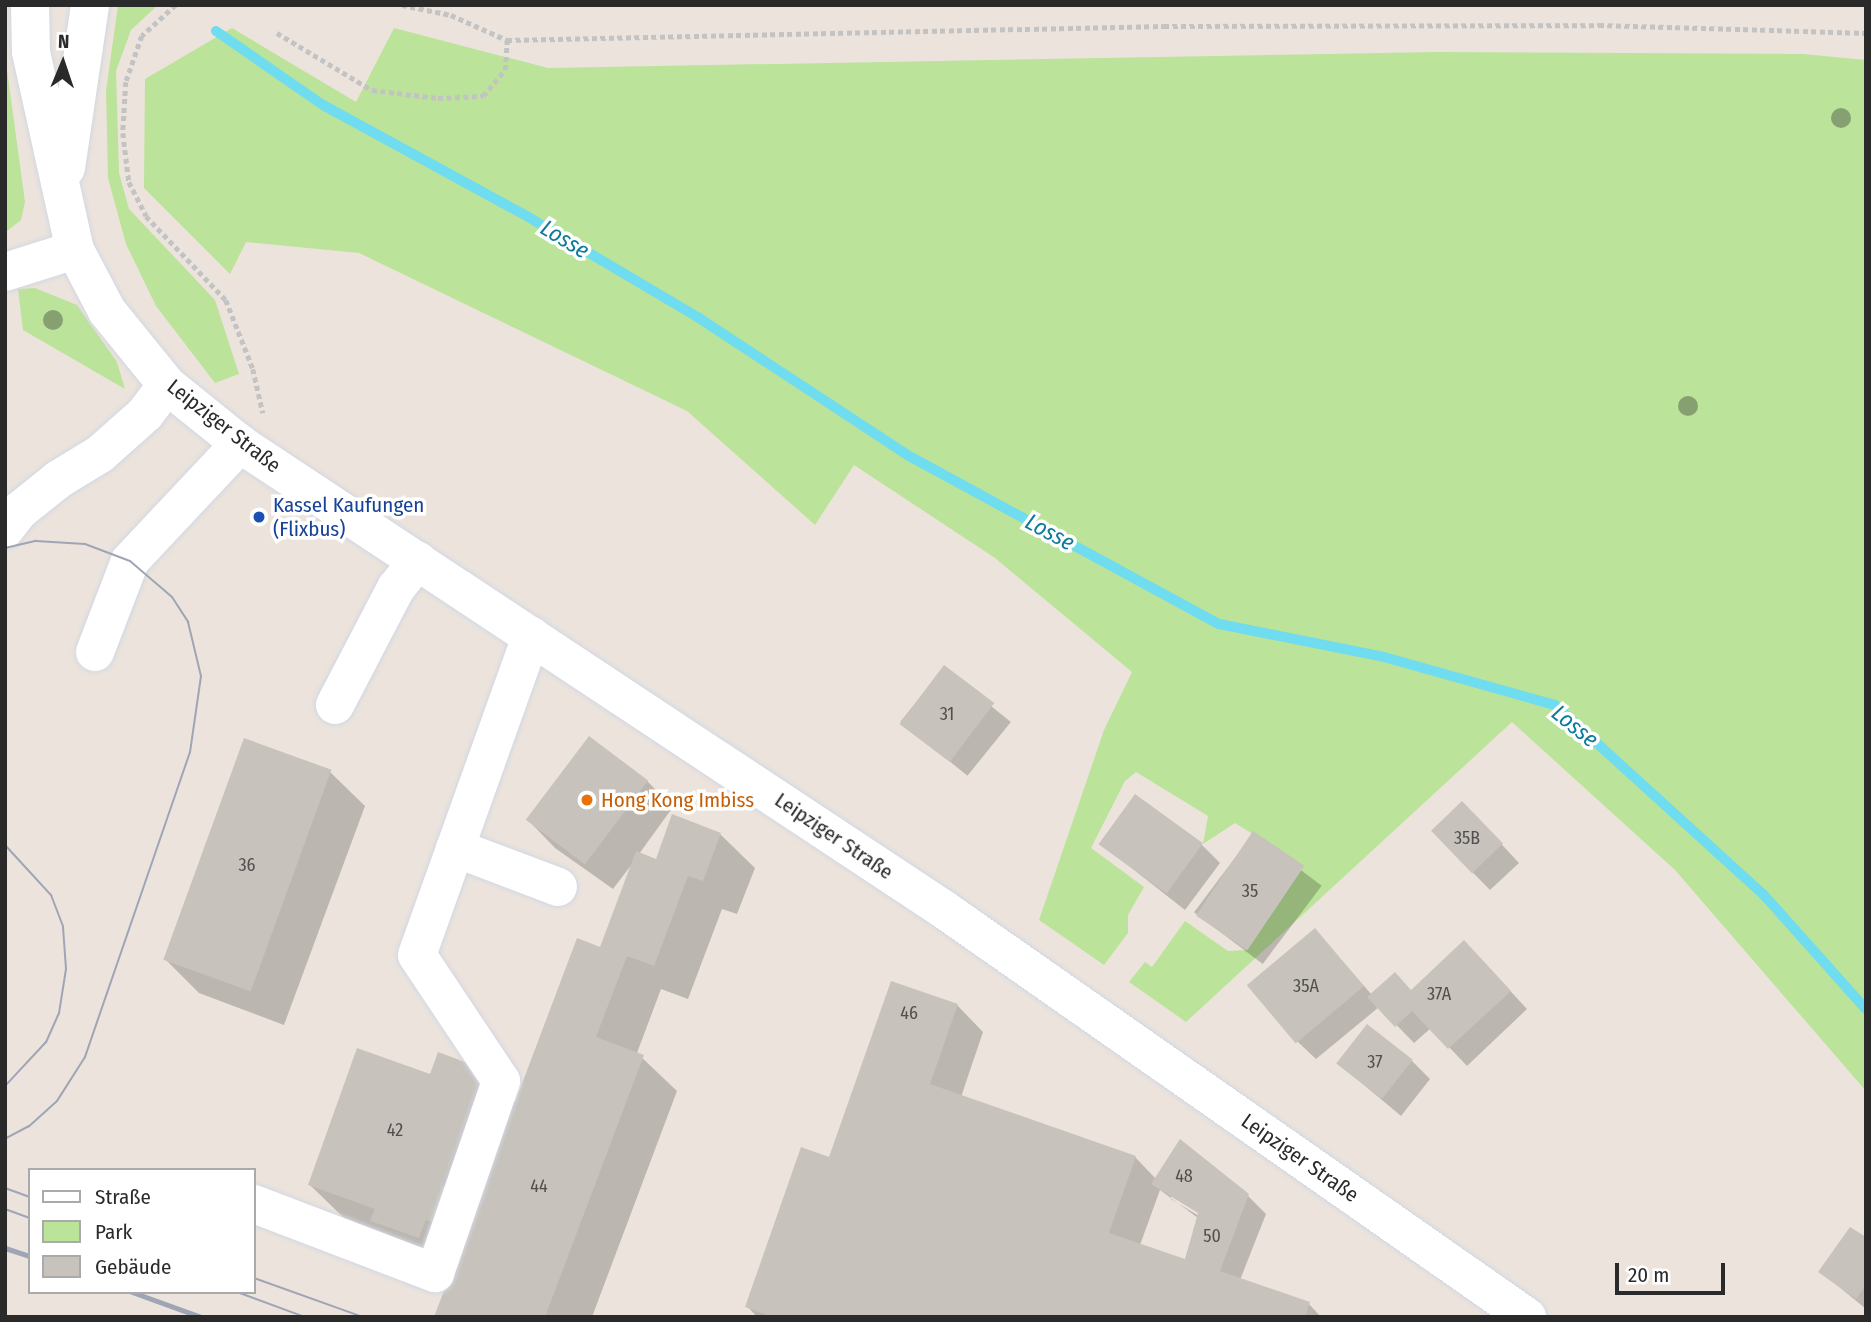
<!DOCTYPE html>
<html>
<head>
<meta charset="utf-8">
<style>
	body { margin:0 }
	#map { position:relative; width:1871px; height:1322px; overflow:hidden; background:#ece4dc; font-family:"Fira Sans Condensed",sans-serif }
	div>[style] { position:absolute }
	.green>* { inset:0; background:#bbe399 }
	.shadow>* { inset:0; background:#0003; transform-origin:0 0 }
	.stream>* { height:10px; margin:-5px; padding:0 5px; transform-origin:5px; border-radius:5px; background:#6fdcef }
	.building>* { inset:0; background:#c7c2bb; transform-origin:0 0 }
	.path>* { height:4.5px; margin-top:-2.25px; transform-origin:0; background:repeating-linear-gradient(90deg,#c3c3c3 0 5px,transparent 0 8.5px) }
	.roads { filter:drop-shadow(0 0 2px #d2d7e3) drop-shadow(0 0 2px #d2d7e3) }
	.minor>* { height:38px; margin:-19px; padding:0 19px; transform-origin:19px; border-radius:19px; background:#fff }
	.tram>* { height:2px; margin:-1px; padding:0 1px; transform-origin:1px; border-radius:1px; background:#9fa5b5 }
	.rail>* { height:5px; margin:-2.5px; padding:0 2.5px; transform-origin:2.5px; border-radius:2.5px; background:#9fa5b5 }
	.trees>* { width:20px; height:20px; margin:-10px; border-radius:50%; background:#86a071 }
	.dots>* { width:19px; height:19px; translate:-50% -50%; box-sizing:border-box; border:4px solid #fff; border-radius:50% }
	span { translate:-50% -50%; white-space:nowrap; text-align:center; line-height:1.15; -webkit-text-stroke:7px #fff; paint-order:stroke }
	.number-label { font-size:18px; color:#51504e }
	.number-label span { -webkit-text-stroke-width:0 }
	.street-label { font-size:21px; color:#2a2a2a }
	.transit-label { font-size:21px; color:#164399 }
	.left { translate:0 -50%; text-align:left }
	.food-label { font-size:21px; color:#c56008 }
	.water-label { font-size:23px; color:#0d7c9c; font-style:italic }
	.frame { position:absolute; inset:0; border:7px solid #2a2a2a; pointer-events:none }
	.legend { position:absolute; left:28px; top:1168px; width:228px; height:126px; box-sizing:border-box; background:#fff; border:2px solid #aaa; margin:0; padding:9px 12px; list-style:none; font-size:21px; color:#2a2a2a }
	.legend li { display:flex; align-items:center; gap:14px; height:35px }
	.legend b { width:35px; border:2px solid #aaa }
	.north { position:absolute; left:28px; top:28px; width:70px; height:70px; -webkit-text-stroke:5px #fff; paint-order:stroke; rotate:2deg; font-size:19px; font-weight:700; line-height:28px; text-align:center; color:#2a2a2a }
	.north::after { content:''; display:block; margin:auto; width:24px; height:32px; background:#2a2a2a; clip-path:polygon(50% 0,100% 100%,50% 72%,0 100%) }
	.scale { position:absolute; left:1615px; top:1263px; width:110px; height:32px; box-sizing:border-box; border:4px solid #2a2a2a; border-top:0; padding-left:9px; font-size:21px; line-height:24px; white-space:nowrap; color:#2a2a2a; -webkit-text-stroke:5px #fff; paint-order:stroke }
</style>
</head>
<body>
<div id="map">
	<div class="green">
		<div style="clip-path:polygon(118px 5px,158px 5px,131px 30px,116px 71px,119px 173px,129px 209px,215px 300px,239px 374px,215px 383px,156px 306px,126px 244px,108px 178px,106px 91px)"></div>
		<div style="clip-path:polygon(232px 28px,356px 102px,394px 28px,548px 68px,1436px 52px,1803px 54px,1866px 60px,1866px 1091px,1675px 870px,1512px 722px,1186px 1022px,1129px 982px,1145px 962px,1152px 967px,1185px 921px,1228px 951px,1246px 950px,1304px 866px,1235px 823px,1203px 844px,1208px 816px,1136px 772px,1125px 781px,1091px 848px,1144px 887px,1128px 915px,1128px 933px,1104px 965px,1039px 920px,1104px 730px,1132px 672px,995px 558px,854px 465px,815px 525px,687px 411px,359px 253px,246px 242px,230px 274px,144px 188px,145px 79px)"></div>
		<div style="clip-path:polygon(5px 55px,25px 202px,21px 220px,7px 231px)"></div>
		<div style="clip-path:polygon(35px 288px,77px 305px,117px 362px,125px 389px,23px 330px,18px 289px)"></div>
	</div>
	<div class="shadow">
		<div style="left:944px;top:668px;width:86px;height:69px;rotate:39deg"></div>
		<div style="clip-path:polygon(330px 772px,365px 806px,284px 1025px,199px 993px,165px 959px)"></div>
		<div style="clip-path:polygon(647px 781px,673px 807px,639px 854px,657px 861px,720px 834px,755px 868px,737px 914px,722px 909px,688px 999px,661px 989px,637px 1053px,677px 1091px,592px 1317px,436px 1317px,453px 1271px,345px 1219px,310px 1185px,431px 1076px,483px 1070px,516px 1103px,601px 949px,632px 864px,613px 889px,555px 848px,529px 821px)"></div>
		<div style="clip-path:polygon(1480px 821px,1519px 863px,1490px 890px,1433px 832px)"></div>
		<div style="left:1253px;top:834px;width:86px;height:98px;rotate:37deg"></div>
		<div style="clip-path:polygon(1101px 844px,1202px 845px,1220px 863px,1185px 910px)"></div>
		<div style="clip-path:polygon(1315px 930px,1372px 995px,1412px 991px,1482px 960px,1527px 1009px,1467px 1066px,1431px 1028px,1414px 1043px,1379px 1007px,1316px 1059px,1298px 1042px)"></div>
		<div style="clip-path:polygon(evenodd,957px 1005px,983px 1032px,961px 1097px,1136px 1158px,1156px 1179px,1248px 1196px,1266px 1214px,1240px 1280px,1309px 1304px,1321px 1317px,757px 1317px,747px 1306px,830px 1159px,957px 1005px,1160px 1190px,1198px 1218px,1192px 1263px,1140px 1245px,1160px 1190px,957px 1005px,1171px 1194px,1206px 1216px,1204px 1219px,1171px 1199px,1171px 1194px)"></div>
		<div style="clip-path:polygon(1412px 1061px,1430px 1079px,1401px 1116px,1339px 1064px)"></div>
		<div style="clip-path:polygon(1866px 1239px,1866px 1309px,1821px 1272px)"></div>
	</div>
	<div class="stream">
		<div style="left:216px;top:31px;width:130px;rotate:34.7deg"></div>
		<div style="left:323px;top:105px;width:236px;rotate:28.6deg"></div>
		<div style="left:530px;top:218px;width:196px;rotate:30.6deg"></div>
		<div style="left:699px;top:318px;width:254px;rotate:33.3deg"></div>
		<div style="left:911px;top:457px;width:350px;rotate:28.5deg"></div>
		<div style="left:1219px;top:624px;width:168px;rotate:11.3deg"></div>
		<div style="left:1384px;top:657px;width:178px;rotate:15.7deg"></div>
		<div style="left:1555px;top:705px;width:281px;rotate:42.3deg"></div>
		<div style="left:1763px;top:894px;width:154px;rotate:48.2deg"></div>
	</div>
	<div class="building">
		<div style="left:944px;top:665px;width:63px;height:74px;rotate:37deg"></div>
		<div style="left:589px;top:736px;width:74px;height:105px;rotate:37deg"></div>
		<div style="left:244px;top:738px;width:93px;height:236px;rotate:20deg"></div>
		<div style="left:1135px;top:794px;width:84px;height:62px;rotate:36deg"></div>
		<div style="left:1462px;top:801px;width:59px;height:43px;rotate:46deg"></div>
		<div style="clip-path:polygon(672px 814px,721px 833px,703px 881px,688px 876px,654px 966px,627px 956px,596px 1037px,644px 1055px,545px 1317px,434px 1317px,577px 938px,600px 947px,636px 851px,656px 859px)"></div>
		<div style="left:1253px;top:831px;width:62px;height:102px;rotate:34deg"></div>
		<div style="left:1315px;top:928px;width:76px;height:89px;rotate:50deg"></div>
		<div style="clip-path:polygon(1464px 940px,1511px 991px,1448px 1049px,1412px 1011px,1395px 1027px,1367px 997px,1395px 972px,1411px 990px)"></div>
		<div style="clip-path:polygon(891px 981px,958px 1004px,930px 1084px,1136px 1156px,1109px 1233px,1185px 1259px,1198px 1213px,1151px 1184px,1180px 1139px,1249px 1194px,1220px 1271px,1310px 1302px,1305px 1317px,773px 1317px,745px 1307px,801px 1147px,829px 1157px)"></div>
		<div style="left:1367px;top:1024px;width:58px;height:50px;rotate:38deg"></div>
		<div style="clip-path:polygon(357px 1048px,430px 1074px,438px 1052px,484px 1069px,442px 1186px,457px 1191px,444px 1226px,426px 1220px,419px 1238px,370px 1221px,375px 1209px,308px 1185px)"></div>
		<div style="clip-path:polygon(1850px 1227px,1866px 1237px,1866px 1285px,1856px 1299px,1818px 1272px)"></div>
	</div>
	<div class="path">
		<div style="left:176px;top:5px;width:46px;rotate:137.6deg"></div>
		<div style="left:142px;top:36px;width:49px;rotate:109.2deg"></div>
		<div style="left:126px;top:82px;width:51px;rotate:93.4deg"></div>
		<div style="left:123px;top:133px;width:49px;rotate:83deg"></div>
		<div style="left:129px;top:182px;width:38px;rotate:63deg"></div>
		<div style="left:146px;top:216px;width:116px;rotate:46.4deg"></div>
		<div style="left:226px;top:300px;width:74px;rotate:68.6deg"></div>
		<div style="left:253px;top:369px;width:45px;rotate:77.2deg"></div>
		<div style="left:402px;top:5px;width:50px;rotate:11.5deg"></div>
		<div style="left:451px;top:15px;width:61px;rotate:24.1deg"></div>
		<div style="left:507px;top:40px;width:657px;rotate:-1.22deg"></div>
		<div style="left:1164px;top:26px;width:435px;rotate:-0.1deg"></div>
		<div style="left:1599px;top:25px;width:267px;rotate:1.7deg"></div>
		<div style="left:277px;top:33px;width:111px;rotate:31deg"></div>
		<div style="left:372px;top:90px;width:66px;rotate:6.9deg"></div>
		<div style="left:438px;top:98px;width:45px;rotate:-2.5deg"></div>
		<div style="left:483px;top:96px;width:34px;rotate:-50deg"></div>
		<div style="left:505px;top:70px;width:30px;rotate:-86deg"></div>
	</div>
	<div class="roads">
		<div class="minor">
			<div style="left:30px;top:5px;width:47px;rotate:88.8deg"></div>
			<div style="left:31px;top:52px;width:203px;rotate:77.5deg"></div>
			<div style="left:75px;top:250px;width:69px;rotate:62.3deg"></div>
			<div style="left:107px;top:311px;width:95px;rotate:51deg"></div>
			<div style="left:167px;top:385px;width:94px;rotate:38.9deg"></div>
			<div style="left:240px;top:444px;width:846px;rotate:33.48deg"></div>
			<div style="left:946px;top:911px;width:709px;rotate:34.95deg"></div>
			<div style="left:66px;top:168px;width:165px;rotate:-81.6deg"></div>
			<div style="left:5px;top:272px;width:73px;rotate:-17.4deg"></div>
			<div style="left:5px;top:529px;width:23px;rotate:-52deg"></div>
			<div style="left:19px;top:511px;width:51px;rotate:-38.7deg"></div>
			<div style="left:59px;top:479px;width:48px;rotate:-31.4deg"></div>
			<div style="left:100px;top:454px;width:60px;rotate:-41.6deg"></div>
			<div style="left:145px;top:414px;width:36px;rotate:-53deg"></div>
			<div style="left:95px;top:652px;width:97px;rotate:-69deg"></div>
			<div style="left:130px;top:561px;width:161px;rotate:-46.8deg"></div>
			<div style="left:335px;top:705px;width:132px;rotate:-62.5deg"></div>
			<div style="left:396px;top:588px;width:35px;rotate:-51deg"></div>
			<div style="left:455px;top:848px;width:110px;rotate:20.7deg"></div>
			<div style="left:254px;top:1204px;width:194px;rotate:20.9deg"></div>
			<div style="left:435px;top:1273px;width:203px;rotate:-71deg"></div>
			<div style="left:501px;top:1081px;width:151px;rotate:-123.7deg"></div>
			<div style="left:417px;top:955px;width:339px;rotate:-70.3deg"></div>
		</div>
	</div>
	<div class="tram">
		<div style="left:5px;top:548px;width:32px;rotate:-13deg"></div>
		<div style="left:36px;top:541px;width:49px;rotate:3.5deg"></div>
		<div style="left:85px;top:544px;width:48px;rotate:20.7deg"></div>
		<div style="left:130px;top:561px;width:55px;rotate:40.6deg"></div>
		<div style="left:172px;top:597px;width:30px;rotate:57deg"></div>
		<div style="left:188px;top:622px;width:56px;rotate:76.5deg"></div>
		<div style="left:201px;top:676px;width:77px;rotate:98.2deg"></div>
		<div style="left:190px;top:752px;width:323px;rotate:109deg"></div>
		<div style="left:85px;top:1057px;width:52px;rotate:122.5deg"></div>
		<div style="left:57px;top:1101px;width:38px;rotate:138deg"></div>
		<div style="left:29px;top:1126px;width:27px;rotate:152deg"></div>
		<div style="left:5px;top:845px;width:68px;rotate:47.4deg"></div>
		<div style="left:51px;top:895px;width:34px;rotate:69deg"></div>
		<div style="left:63px;top:927px;width:42px;rotate:85.9deg"></div>
		<div style="left:66px;top:969px;width:45px;rotate:99deg"></div>
		<div style="left:59px;top:1013px;width:32px;rotate:114deg"></div>
		<div style="left:46px;top:1042px;width:60px;rotate:133deg"></div>
		<div style="left:5px;top:1188px;width:27px;rotate:20deg"></div>
		<div style="left:5px;top:1209px;width:27px;rotate:20deg"></div>
		<div style="left:254px;top:1278px;width:116px;rotate:19.7deg"></div>
		<div style="left:237px;top:1292px;width:72px;rotate:20.2deg"></div>
	</div>
	<div class="rail">
		<div style="left:5px;top:1248px;width:26px;rotate:18deg"></div>
		<div style="left:132px;top:1292px;width:73px;rotate:19.9deg"></div>
	</div>
	<div class="trees">
		<div style="left:1841px;top:118px"></div>
		<div style="left:53px;top:320px"></div>
		<div style="left:1688px;top:406px"></div>
	</div>
	<div class="dots">
		<div style="left:259px;top:517px;background:#1a4fb4"></div>
		<div style="left:587px;top:800px;background:#e8710a"></div>
	</div>
	<div class="number-label">
		<span style="left:947px;top:714px">31</span>
		<span style="left:1467px;top:838px">35B</span>
		<span style="left:247px;top:865px">36</span>
		<span style="left:1250px;top:891px">35</span>
		<span style="left:1306px;top:986px">35A</span>
		<span style="left:1439px;top:994px">37A</span>
		<span style="left:909px;top:1013px">46</span>
		<span style="left:1375px;top:1062px">37</span>
		<span style="left:395px;top:1130px">42</span>
		<span style="left:1184px;top:1176px">48</span>
		<span style="left:539px;top:1186px">44</span>
		<span style="left:1212px;top:1236px">50</span>
	</div>
	<div class="street-label">
		<span style="left:224px;top:426px;rotate:38deg">Leipziger Straße</span>
		<span style="left:834px;top:836px;rotate:34deg">Leipziger Straße</span>
		<span style="left:1300px;top:1158px;rotate:35deg">Leipziger Straße</span>
	</div>
	<div class="transit-label">
		<span class="left" style="left:273px;top:517px">Kassel Kaufungen<br>(Flixbus)</span>
	</div>
	<div class="food-label">
		<span class="left" style="left:601px;top:800px">Hong Kong Imbiss</span>
	</div>
	<div class="water-label">
		<span style="left:565px;top:239px;rotate:31deg">Losse</span>
		<span style="left:1050px;top:532px;rotate:28deg">Losse</span>
		<span style="left:1575px;top:726px;rotate:39deg">Losse</span>
	</div>
	<div class="frame"></div>
	<ul class="legend">
	<li><b style="height:9px;background:#fff"></b>Straße</li>
	<li><b style="height:19px;background:#bbe399"></b>Park</li>
	<li><b style="height:19px;background:#c7c2bb"></b>Gebäude</li>
	</ul>
	<div class="north">N</div>
	<div class="scale">20 m</div>
</div>
</body>
</html>
